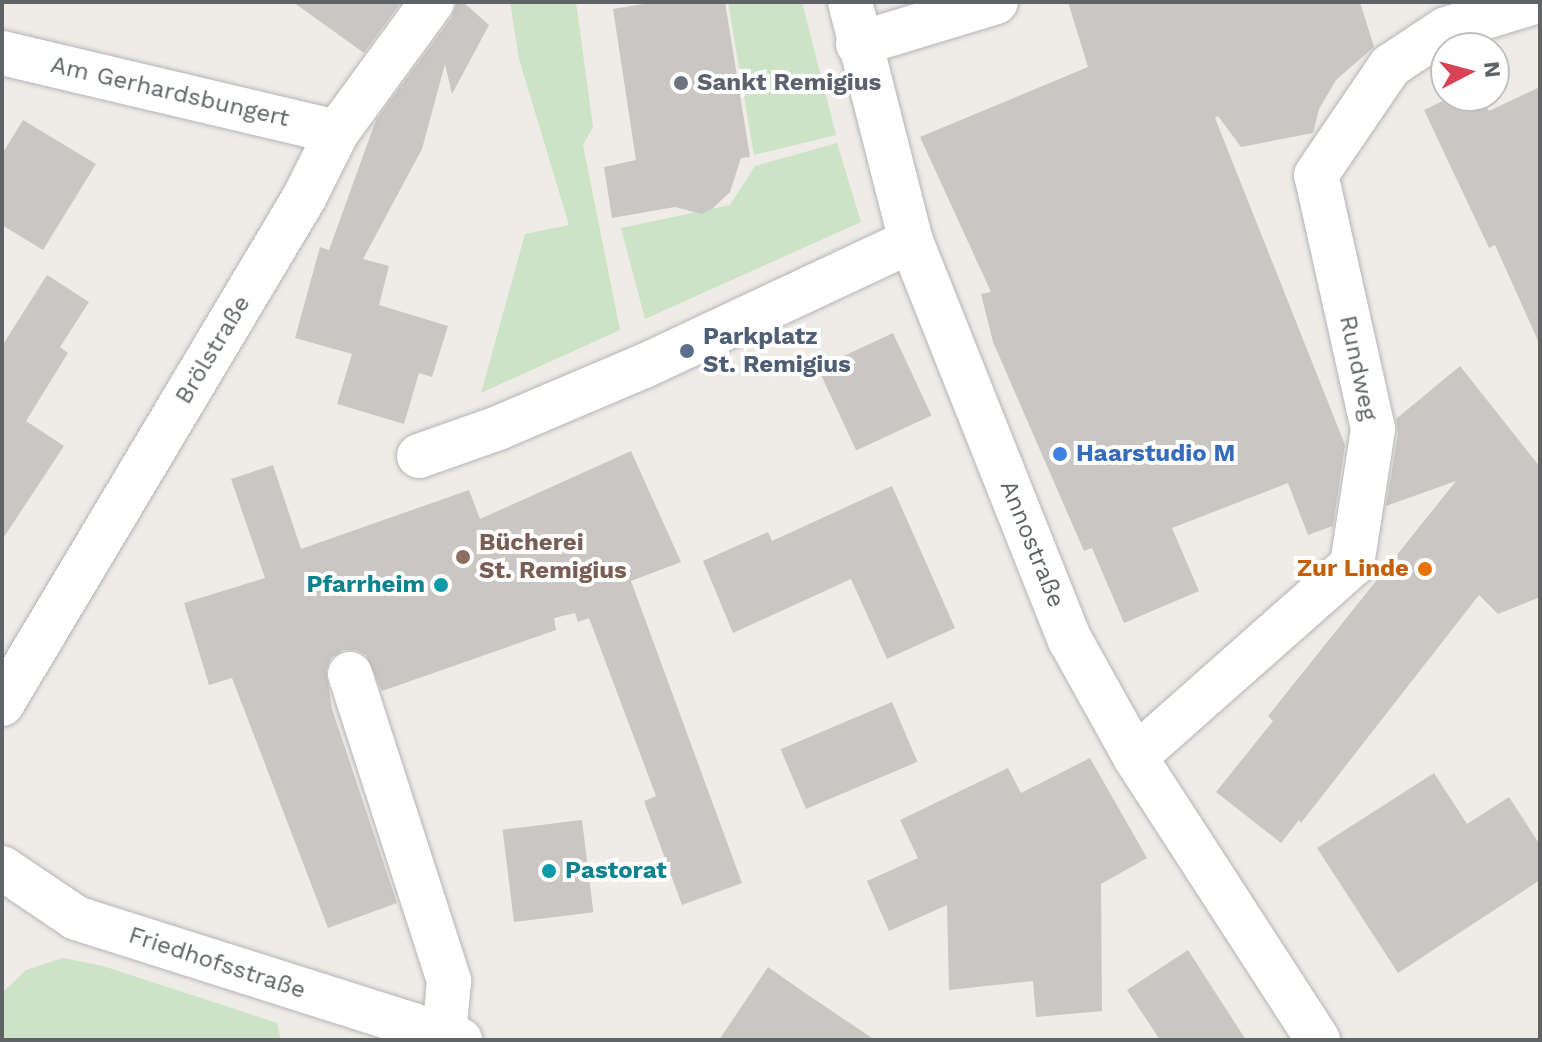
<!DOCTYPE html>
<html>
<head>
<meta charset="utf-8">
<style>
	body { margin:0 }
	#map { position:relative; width:1542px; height:1042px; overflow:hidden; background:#efebe7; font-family:"Work Sans",sans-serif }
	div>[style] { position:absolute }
	.green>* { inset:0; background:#cce3c6 }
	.building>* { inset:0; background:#cac6c3; transform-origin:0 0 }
	.roads { filter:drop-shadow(0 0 2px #b2b5b7) drop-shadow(0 0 2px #b2b5b7) }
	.minor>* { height:44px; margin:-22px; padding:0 22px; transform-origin:22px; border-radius:22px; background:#fff }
	.dots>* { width:22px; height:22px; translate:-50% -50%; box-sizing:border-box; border:4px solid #fff; border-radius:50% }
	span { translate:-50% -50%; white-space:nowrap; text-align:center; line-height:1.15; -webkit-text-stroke:8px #fff; paint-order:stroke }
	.worship-label { font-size:24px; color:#5b616d; font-weight:700 }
	.left { translate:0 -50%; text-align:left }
	.street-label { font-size:24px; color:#5e6365 }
	.service-label { font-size:24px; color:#4e5e75; font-weight:700 }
	.shop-label { font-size:24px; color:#366cbe; font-weight:700 }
	.education-label { font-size:24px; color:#785e54; font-weight:700 }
	.food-label { font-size:24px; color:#c56008; font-weight:700 }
	.right { translate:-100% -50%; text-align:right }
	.culture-label { font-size:24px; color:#0d838f; font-weight:700 }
	.frame { position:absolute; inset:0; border:4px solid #5e6365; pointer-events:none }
	.north { position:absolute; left:1430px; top:32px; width:80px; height:80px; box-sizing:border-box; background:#fff; border:2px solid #bfc1c1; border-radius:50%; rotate:84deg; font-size:22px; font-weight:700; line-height:32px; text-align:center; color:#5e6365 }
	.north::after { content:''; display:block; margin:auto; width:28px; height:36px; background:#d84355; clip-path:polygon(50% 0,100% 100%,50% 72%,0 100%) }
</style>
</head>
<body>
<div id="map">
	<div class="green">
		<div style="clip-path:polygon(510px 2px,576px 2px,593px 127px,583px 145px,620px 330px,481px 393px,525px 234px,569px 225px,519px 59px)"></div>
		<div style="clip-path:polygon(728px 2px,802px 2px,836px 135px,754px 155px)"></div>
		<div style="clip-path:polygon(837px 143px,861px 222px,645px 319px,621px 228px,730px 205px,755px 166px)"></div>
		<div style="clip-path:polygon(63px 958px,103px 966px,277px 1023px,281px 1040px,2px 1040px,3px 992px,26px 970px)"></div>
	</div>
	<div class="building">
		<div style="clip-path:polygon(293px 2px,401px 2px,364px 53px)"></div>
		<div style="clip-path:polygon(457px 2px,463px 2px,489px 25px,452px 94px,445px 64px,422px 149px,363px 259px,389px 266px,379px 305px,448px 326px,432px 377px,419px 373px,404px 424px,337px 404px,352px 354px,295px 338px,320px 247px,329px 250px,376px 120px,452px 17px)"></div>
		<div style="clip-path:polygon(656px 2px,725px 2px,750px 157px,741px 158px,730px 192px,712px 209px,702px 214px,675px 207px,612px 218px,604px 167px,636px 160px,613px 9px)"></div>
		<div style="clip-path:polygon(1068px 2px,1360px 2px,1374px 47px,1336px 80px,1319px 109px,1313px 133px,1241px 147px,1218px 116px,1215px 118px,1345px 445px,1333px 526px,1308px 535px,1288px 483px,1172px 528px,1199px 591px,1124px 623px,1092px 548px,1084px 551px,993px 342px,981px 294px,991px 292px,920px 137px,1088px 67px)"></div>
		<div style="clip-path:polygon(1540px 87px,1540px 345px,1495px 245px,1489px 248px,1424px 110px,1453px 96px,1482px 96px,1489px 111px)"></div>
		<div style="clip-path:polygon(23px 120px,96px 164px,43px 250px,2px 225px,2px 154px)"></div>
		<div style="clip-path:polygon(47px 275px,89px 302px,60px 347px,68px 353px,26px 421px,64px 446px,2px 540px,2px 346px)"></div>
		<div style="left:893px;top:333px;width:91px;height:83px;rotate:65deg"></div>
		<div style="clip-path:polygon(1460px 366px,1540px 467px,1540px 597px,1498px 614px,1479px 595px,1301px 823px,1299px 820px,1281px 843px,1216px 792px,1273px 721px,1268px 716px,1456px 481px,1386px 506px,1398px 433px,1396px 419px)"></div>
		<div style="clip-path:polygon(631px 451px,681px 562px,631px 581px,742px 883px,682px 905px,644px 801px,656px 796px,589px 618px,578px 622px,575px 613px,554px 618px,556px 630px,382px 691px,366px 655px,356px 650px,343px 650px,331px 658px,326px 670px,332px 709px,397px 903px,328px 928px,232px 678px,209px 685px,184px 603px,265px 578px,231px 479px,273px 465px,301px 549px,469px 490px,480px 519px)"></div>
		<div style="clip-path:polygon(892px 486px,955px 628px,887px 659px,851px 579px,733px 633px,703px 561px,768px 532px,772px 541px)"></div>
		<div style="left:892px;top:702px;width:65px;height:121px;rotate:67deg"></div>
		<div style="clip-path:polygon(1090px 758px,1147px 858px,1101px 884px,1102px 1011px,1036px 1017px,1033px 981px,949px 990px,947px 905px,889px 931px,867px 881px,918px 858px,900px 820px,1008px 768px,1021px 793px)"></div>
		<div style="clip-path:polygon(1434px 773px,1467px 824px,1509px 797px,1540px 845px,1540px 880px,1398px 973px,1317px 848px)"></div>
		<div style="left:582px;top:820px;width:93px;height:80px;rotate:83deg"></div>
		<div style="clip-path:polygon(1188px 950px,1246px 1040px,1160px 1040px,1127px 990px)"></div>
		<div style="clip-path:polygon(768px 967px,808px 995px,875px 1040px,719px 1040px)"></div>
	</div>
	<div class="roads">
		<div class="minor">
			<div style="left:850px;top:2px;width:247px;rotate:75.7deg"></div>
			<div style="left:911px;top:241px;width:430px;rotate:68.3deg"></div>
			<div style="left:1070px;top:640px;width:134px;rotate:60.9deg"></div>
			<div style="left:1135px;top:757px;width:337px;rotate:57.1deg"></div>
			<div style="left:858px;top:44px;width:144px;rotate:-16.9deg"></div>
			<div style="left:2px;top:53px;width:344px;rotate:13.3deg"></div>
			<div style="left:419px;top:456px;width:84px;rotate:-19.5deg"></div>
			<div style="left:498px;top:428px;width:159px;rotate:-23deg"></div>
			<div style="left:644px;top:366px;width:295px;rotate:-25.1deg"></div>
			<div style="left:350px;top:674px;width:323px;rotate:72.1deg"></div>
			<div style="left:449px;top:981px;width:54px;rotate:95.3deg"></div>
			<div style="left:2px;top:704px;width:589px;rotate:-59.17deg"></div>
			<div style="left:304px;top:198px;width:74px;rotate:-63.4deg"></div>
			<div style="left:337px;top:132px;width:161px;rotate:-53.8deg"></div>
			<div style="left:1135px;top:757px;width:290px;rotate:-41.5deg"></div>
			<div style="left:1352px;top:565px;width:138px;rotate:-81.2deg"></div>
			<div style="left:1373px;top:429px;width:260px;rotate:-102.6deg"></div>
			<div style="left:1316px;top:175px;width:132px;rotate:-55.8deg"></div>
			<div style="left:1390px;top:66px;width:67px;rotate:-33.5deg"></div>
			<div style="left:1446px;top:29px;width:93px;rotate:-16.9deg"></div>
			<div style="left:2px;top:868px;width:89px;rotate:34deg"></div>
			<div style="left:76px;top:918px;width:403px;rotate:17.6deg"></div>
		</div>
	</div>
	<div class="dots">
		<div style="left:681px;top:83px;background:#6b7280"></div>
		<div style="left:687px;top:351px;background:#5c6f8a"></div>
		<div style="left:1060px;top:454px;background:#3f7fe0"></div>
		<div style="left:463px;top:557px;background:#8d6e63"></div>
		<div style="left:1425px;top:569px;background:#e8710a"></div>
		<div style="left:441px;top:585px;background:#0f9aa8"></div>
		<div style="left:549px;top:871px;background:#0f9aa8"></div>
	</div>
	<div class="worship-label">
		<span class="left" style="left:697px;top:83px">Sankt Remigius</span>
	</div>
	<div class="street-label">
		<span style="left:170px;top:92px;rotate:13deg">Am Gerhardsbungert</span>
		<span style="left:213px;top:350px;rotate:-59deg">Brölstraße</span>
		<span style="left:1358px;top:368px;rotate:78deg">Rundweg</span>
		<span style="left:1032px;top:544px;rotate:68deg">Annostraße</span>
		<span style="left:217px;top:963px;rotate:18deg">Friedhofsstraße</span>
	</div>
	<div class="service-label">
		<span class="left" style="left:703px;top:351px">Parkplatz<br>St. Remigius</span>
	</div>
	<div class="shop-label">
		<span class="left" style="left:1076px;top:454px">Haarstudio M</span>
	</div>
	<div class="education-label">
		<span class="left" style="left:479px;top:557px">Bücherei<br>St. Remigius</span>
	</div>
	<div class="food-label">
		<span class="right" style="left:1409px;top:569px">Zur Linde</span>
	</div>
	<div class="culture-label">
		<span class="right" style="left:425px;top:585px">Pfarrheim</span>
		<span class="left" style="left:565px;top:871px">Pastorat</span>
	</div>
	<div class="frame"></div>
	<div class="north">N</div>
</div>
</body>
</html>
